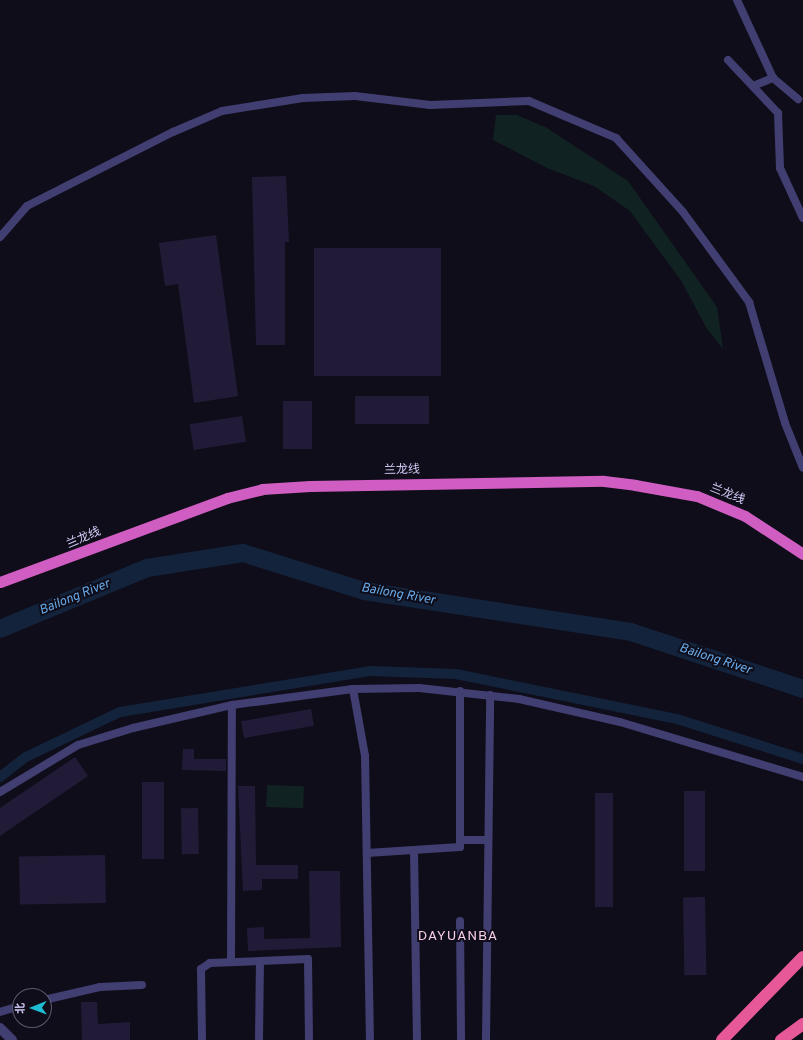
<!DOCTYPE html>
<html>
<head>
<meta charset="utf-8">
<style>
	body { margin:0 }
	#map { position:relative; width:803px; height:1040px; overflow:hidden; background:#0f0d19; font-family:Overpass,"Noto Sans SC",sans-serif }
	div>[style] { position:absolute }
	.green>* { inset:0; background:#122; transform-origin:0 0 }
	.canal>* { height:10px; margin:-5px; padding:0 5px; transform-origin:5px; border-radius:5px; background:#13233c }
	.river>* { height:18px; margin:-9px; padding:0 9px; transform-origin:9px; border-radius:9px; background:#13233c }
	.building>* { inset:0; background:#221b37; transform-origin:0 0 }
	.minor>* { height:8px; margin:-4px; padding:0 4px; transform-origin:4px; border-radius:4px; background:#413e72 }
	.tertiary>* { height:10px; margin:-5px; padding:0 5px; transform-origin:5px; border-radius:5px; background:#413e72 }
	.trunk>* { height:11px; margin:-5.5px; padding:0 5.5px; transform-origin:5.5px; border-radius:5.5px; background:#d05dc1 }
	.motorway>* { height:12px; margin:-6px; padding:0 6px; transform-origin:6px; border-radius:6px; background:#e75899 }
	span { translate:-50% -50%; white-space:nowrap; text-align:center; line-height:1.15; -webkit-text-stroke:4px #0f0d19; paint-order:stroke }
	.street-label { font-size:12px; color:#d2ccf8 }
	.water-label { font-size:13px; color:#68abea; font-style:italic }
	.quarter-label { font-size:14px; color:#f8cee8; letter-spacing:1px }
	.north { position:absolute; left:12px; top:988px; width:40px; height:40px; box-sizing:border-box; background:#0f0d19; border:1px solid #5d5972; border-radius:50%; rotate:269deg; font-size:11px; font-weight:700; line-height:16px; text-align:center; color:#d2ccf8 }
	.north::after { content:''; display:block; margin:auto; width:14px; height:18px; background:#1ebcd2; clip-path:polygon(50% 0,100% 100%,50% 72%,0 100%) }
</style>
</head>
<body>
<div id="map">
	<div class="green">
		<div style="clip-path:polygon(496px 115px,517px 115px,547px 128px,628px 181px,717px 307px,723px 349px,707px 329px,682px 282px,630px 211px,594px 186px,547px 168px,493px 140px)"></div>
		<div style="left:267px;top:785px;width:37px;height:22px;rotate:2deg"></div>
	</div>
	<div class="canal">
		<div style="left:0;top:777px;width:33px;rotate:-38deg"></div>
		<div style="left:26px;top:757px;width:104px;rotate:-25.6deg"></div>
		<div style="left:120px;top:712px;width:253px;rotate:-9.3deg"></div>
		<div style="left:370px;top:671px;width:86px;rotate:2deg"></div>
		<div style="left:456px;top:674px;width:226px;rotate:11.5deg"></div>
		<div style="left:677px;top:719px;width:132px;rotate:17.6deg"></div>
	</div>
	<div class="river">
		<div style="left:0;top:629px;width:159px;rotate:-22.5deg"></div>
		<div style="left:147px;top:568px;width:97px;rotate:-8.9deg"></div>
		<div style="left:243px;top:553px;width:127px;rotate:17.4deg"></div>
		<div style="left:364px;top:591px;width:270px;rotate:8.7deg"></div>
		<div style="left:631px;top:632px;width:181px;rotate:18.3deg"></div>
	</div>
	<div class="building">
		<div style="clip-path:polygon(286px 176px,289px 242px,285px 242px,285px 345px,256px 345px,252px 177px)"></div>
		<div style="clip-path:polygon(216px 235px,238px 396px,194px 403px,178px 284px,165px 286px,159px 243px)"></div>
		<div style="left:441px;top:248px;width:128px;height:127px;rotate:90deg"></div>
		<div style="left:429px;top:396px;width:28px;height:74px;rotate:90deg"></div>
		<div style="left:312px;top:401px;width:48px;height:29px;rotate:90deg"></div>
		<div style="left:242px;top:416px;width:26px;height:53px;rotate:81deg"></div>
		<div style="left:311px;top:709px;width:17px;height:71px;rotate:80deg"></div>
		<div style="clip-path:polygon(183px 749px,194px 749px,194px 759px,226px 759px,226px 771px,182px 770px)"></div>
		<div style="clip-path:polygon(75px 757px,88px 776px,0 836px,0 808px)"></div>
		<div style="left:142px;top:782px;width:22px;height:77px"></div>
		<div style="clip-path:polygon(238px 786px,255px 786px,256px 865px,298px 865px,298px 879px,262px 879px,262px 890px,243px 891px)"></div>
		<div style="left:684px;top:791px;width:21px;height:80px"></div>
		<div style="left:595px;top:793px;width:18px;height:114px"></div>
		<div style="left:198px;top:808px;width:46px;height:17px;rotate:89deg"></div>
		<div style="left:105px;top:855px;width:48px;height:86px;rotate:89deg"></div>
		<div style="clip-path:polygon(309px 871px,340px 871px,341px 947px,248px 951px,247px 928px,264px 927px,264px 939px,310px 938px)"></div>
		<div style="left:705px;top:897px;width:78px;height:22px;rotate:89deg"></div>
		<div style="clip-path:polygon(81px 1002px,97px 1002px,98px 1024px,130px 1022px,130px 1040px,82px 1040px)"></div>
	</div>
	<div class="minor">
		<div style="left:737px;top:0;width:86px;rotate:65.2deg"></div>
		<div style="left:773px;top:78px;width:33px;rotate:40deg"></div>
		<div style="left:728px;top:60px;width:73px;rotate:46.7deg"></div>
		<div style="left:778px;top:113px;width:55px;rotate:87.9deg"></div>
		<div style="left:780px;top:168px;width:55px;rotate:65.3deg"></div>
		<div style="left:753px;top:86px;width:22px;rotate:-22deg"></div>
		<div style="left:0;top:237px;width:41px;rotate:-48.9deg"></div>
		<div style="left:27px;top:206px;width:164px;rotate:-26.9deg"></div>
		<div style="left:173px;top:132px;width:53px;rotate:-23.2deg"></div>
		<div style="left:222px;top:111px;width:82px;rotate:-9.1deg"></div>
		<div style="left:303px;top:98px;width:52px;rotate:-2.2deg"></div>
		<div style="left:355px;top:96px;width:76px;rotate:6.8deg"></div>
		<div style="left:430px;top:105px;width:99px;rotate:-2.3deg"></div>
		<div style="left:529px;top:101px;width:95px;rotate:23deg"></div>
		<div style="left:616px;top:138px;width:100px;rotate:47.8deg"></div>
		<div style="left:683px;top:212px;width:112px;rotate:53.7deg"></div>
		<div style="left:749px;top:302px;width:126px;rotate:73.4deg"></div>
		<div style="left:785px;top:423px;width:48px;rotate:68.2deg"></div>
		<div style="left:353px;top:689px;width:68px;rotate:79.8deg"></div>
		<div style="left:365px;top:756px;width:284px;rotate:89deg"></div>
		<div style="left:0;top:792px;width:91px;rotate:-31.1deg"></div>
		<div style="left:78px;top:745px;width:58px;rotate:-17.2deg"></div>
		<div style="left:133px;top:728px;width:102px;rotate:-13.1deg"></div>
		<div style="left:232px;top:705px;width:122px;rotate:-7.5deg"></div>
		<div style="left:353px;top:689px;width:66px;rotate:-0.9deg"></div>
		<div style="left:419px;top:688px;width:101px;rotate:6.3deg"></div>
		<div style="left:519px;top:699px;width:104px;rotate:12.8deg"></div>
		<div style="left:620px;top:722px;width:191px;rotate:16.7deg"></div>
		<div style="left:460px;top:840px;width:28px"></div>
		<div style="left:414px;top:850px;width:190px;rotate:89.1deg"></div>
		<div style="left:367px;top:853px;width:93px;rotate:-3.7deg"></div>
		<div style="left:460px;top:847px;width:156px;rotate:-90deg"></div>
		<div style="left:460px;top:921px;width:119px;rotate:89.5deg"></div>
		<div style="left:231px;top:962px;width:257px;rotate:-89.8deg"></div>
		<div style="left:44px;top:1000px;width:57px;rotate:-13.1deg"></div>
		<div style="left:100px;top:987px;width:42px;rotate:-2.7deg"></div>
		<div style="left:0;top:1012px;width:21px;rotate:-17deg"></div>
		<div style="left:202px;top:1040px;width:71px;rotate:-90.8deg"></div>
		<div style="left:201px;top:969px;width:11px;rotate:-34deg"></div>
		<div style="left:210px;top:963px;width:98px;rotate:-2.3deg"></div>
		<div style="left:308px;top:959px;width:81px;rotate:89.3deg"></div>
		<div style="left:259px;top:1040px;width:79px;rotate:-89.3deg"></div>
		<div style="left:486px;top:1040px;width:345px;rotate:-89.3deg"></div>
	</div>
	<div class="tertiary">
		<div style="left:0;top:1028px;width:17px;rotate:45deg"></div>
	</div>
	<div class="trunk">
		<div style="left:0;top:582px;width:242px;rotate:-20.3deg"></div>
		<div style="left:227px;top:498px;width:36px;rotate:-14deg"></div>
		<div style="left:262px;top:489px;width:48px;rotate:-3.6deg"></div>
		<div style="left:310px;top:486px;width:294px;rotate:-1deg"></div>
		<div style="left:604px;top:481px;width:31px;rotate:7deg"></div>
		<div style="left:635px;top:485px;width:63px;rotate:10.1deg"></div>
		<div style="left:697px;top:496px;width:52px;rotate:22.6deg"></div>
		<div style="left:745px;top:516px;width:69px;rotate:33.2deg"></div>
	</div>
	<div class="motorway">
		<div style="left:722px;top:1040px;width:116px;rotate:-45.7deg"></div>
		<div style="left:781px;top:1040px;width:27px;rotate:-36deg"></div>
	</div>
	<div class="street-label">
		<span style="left:402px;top:471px;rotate:-1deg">兰龙线</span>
		<span style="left:727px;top:495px;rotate:22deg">兰龙线</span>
		<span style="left:84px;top:539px;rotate:-23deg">兰龙线</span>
	</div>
	<div class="water-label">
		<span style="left:398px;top:595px;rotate:10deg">Bailong River</span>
		<span style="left:75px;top:598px;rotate:-22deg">Bailong River</span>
		<span style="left:715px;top:660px;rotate:18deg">Bailong River</span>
	</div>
	<div class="quarter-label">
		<span style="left:458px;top:937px">DAYUANBA</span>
	</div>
	<div class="north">北</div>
</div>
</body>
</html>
